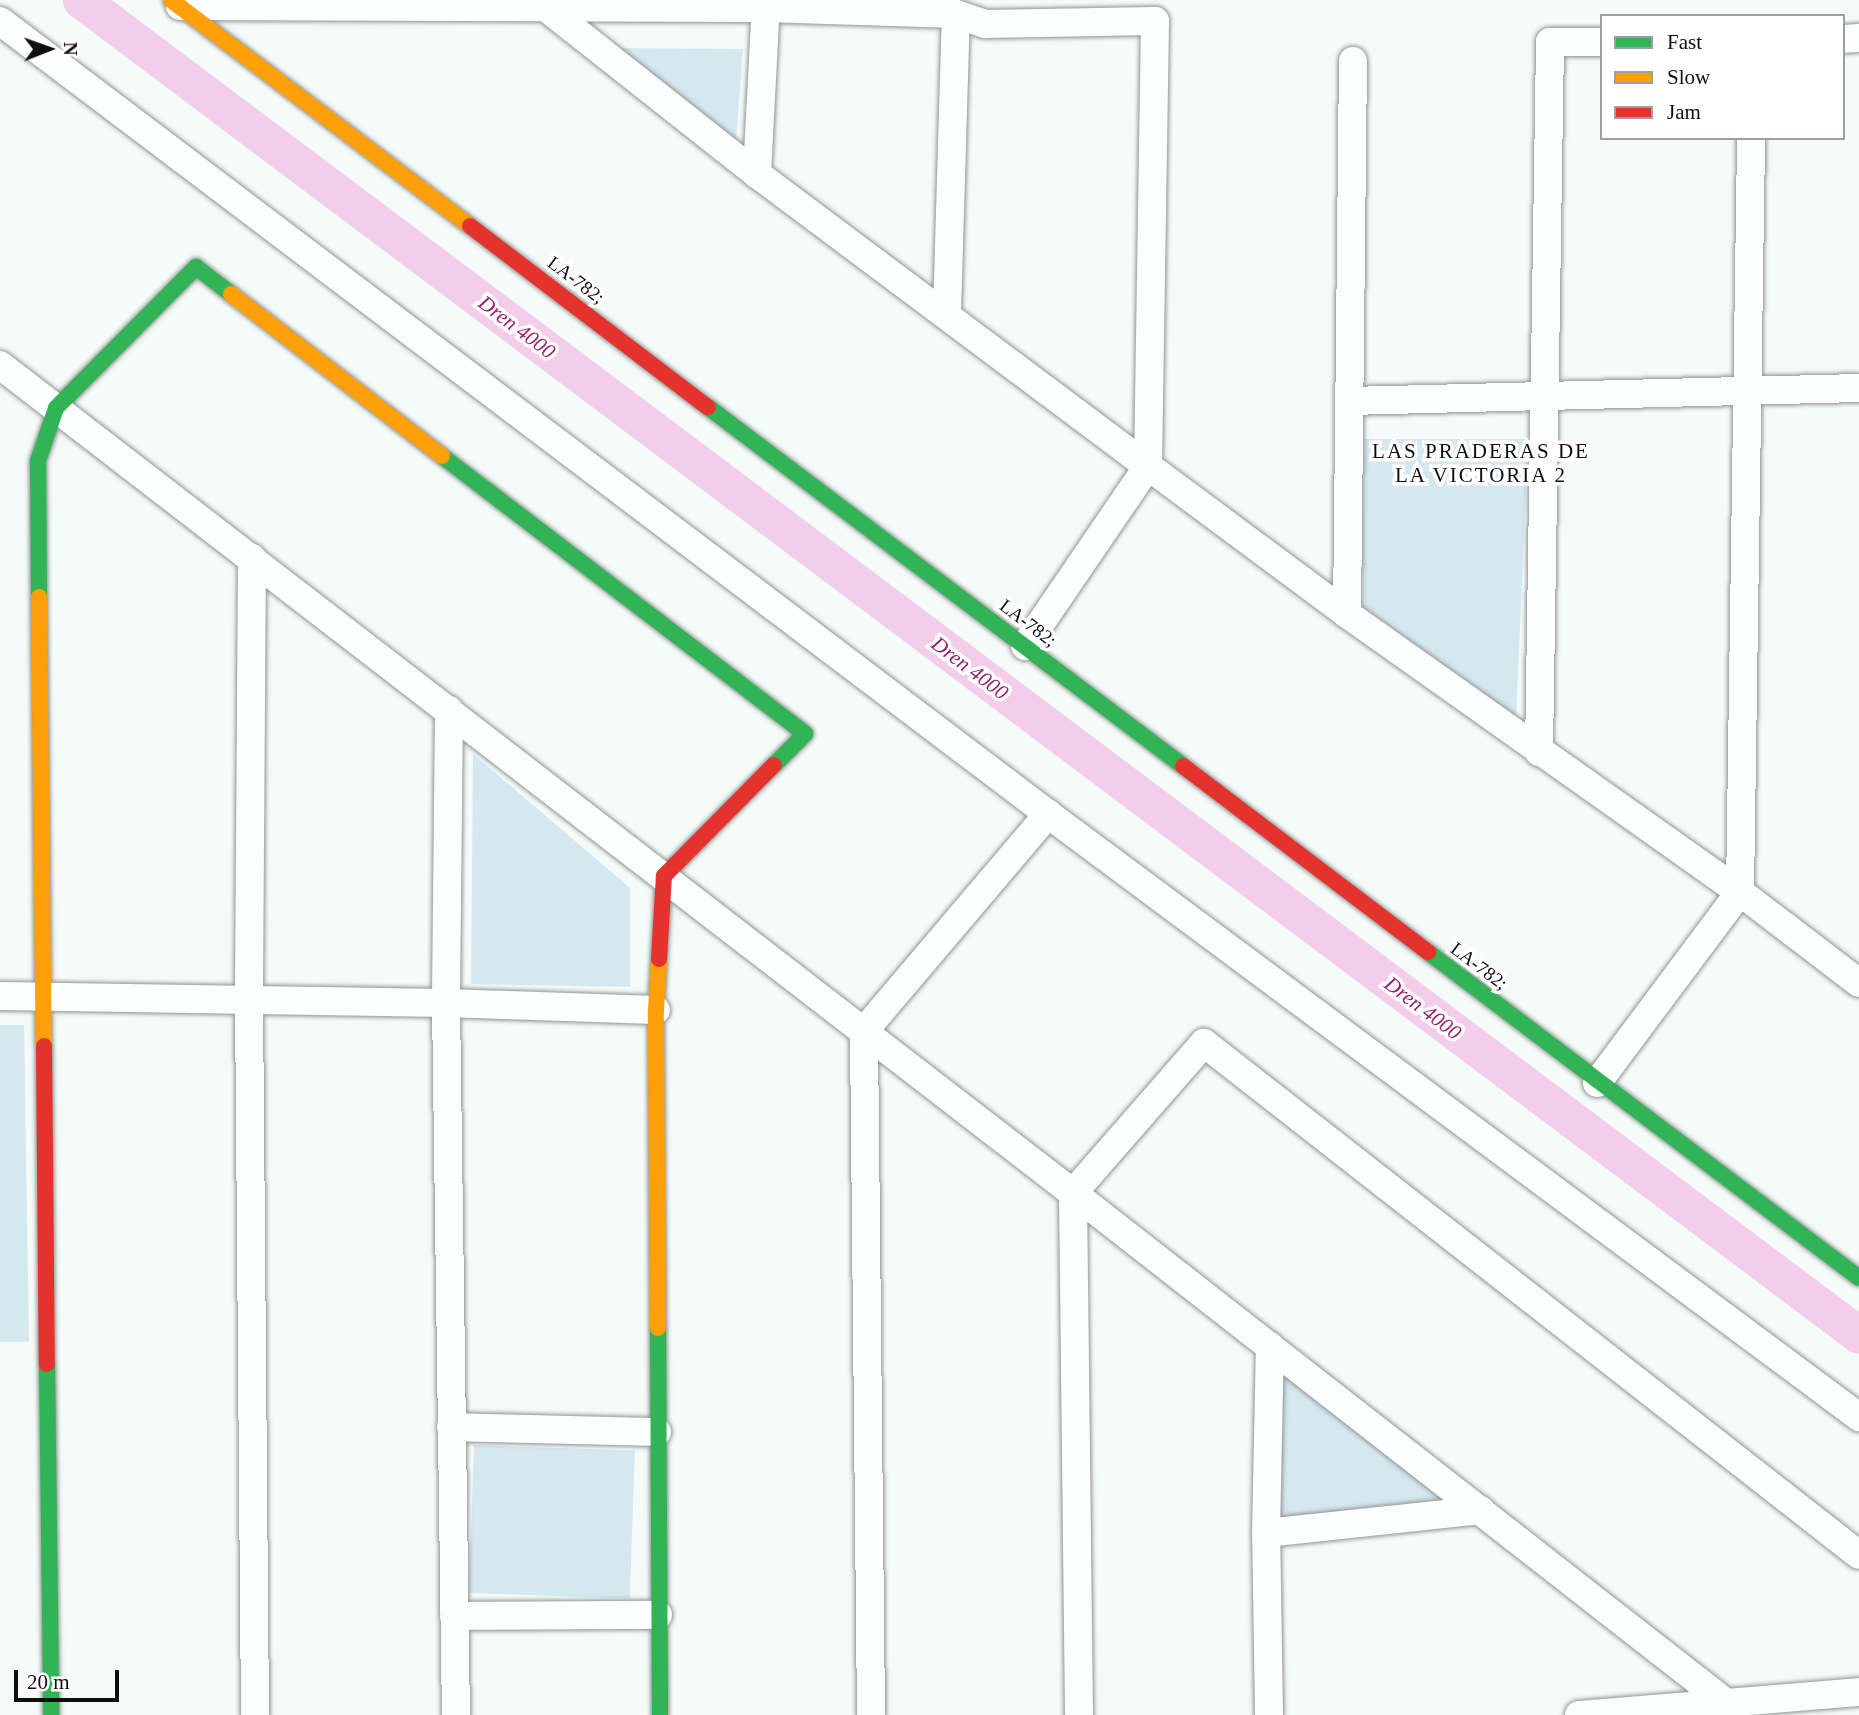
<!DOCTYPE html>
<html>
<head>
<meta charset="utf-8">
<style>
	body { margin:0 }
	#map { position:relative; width:1859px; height:1715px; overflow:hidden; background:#f4fbf9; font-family:Georgia,serif }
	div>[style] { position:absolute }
	.green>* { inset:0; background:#d5e7ef; transform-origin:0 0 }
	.canal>* { height:37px; margin:-18.5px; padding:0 18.5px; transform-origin:18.5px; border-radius:18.5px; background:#f3cde9 }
	.roads { filter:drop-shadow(0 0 2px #929594) drop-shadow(0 0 2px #929594) }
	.street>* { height:28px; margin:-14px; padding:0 14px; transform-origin:14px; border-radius:14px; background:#fdfefe }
	.fast>* { height:16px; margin:-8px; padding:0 8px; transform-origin:8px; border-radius:8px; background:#30b455 }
	.slow>* { height:16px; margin:-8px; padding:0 8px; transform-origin:8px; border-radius:8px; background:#ff9f0a }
	.jam>* { height:16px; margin:-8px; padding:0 8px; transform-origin:8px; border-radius:8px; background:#e5322d }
	span { translate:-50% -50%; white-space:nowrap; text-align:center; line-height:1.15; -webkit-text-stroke:7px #fff; paint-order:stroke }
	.street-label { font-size:19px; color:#0e0e0e }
	.water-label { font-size:21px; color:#98206f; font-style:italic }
	.neighbourhood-label { font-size:21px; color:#0e0e0e; letter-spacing:2px }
	.legend { position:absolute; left:1600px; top:14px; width:245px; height:126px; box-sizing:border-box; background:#fff; border:2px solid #9f9f9f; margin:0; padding:9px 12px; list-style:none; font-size:21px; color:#0e0e0e }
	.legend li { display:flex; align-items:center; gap:14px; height:35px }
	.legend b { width:35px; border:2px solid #9f9f9f }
	.north { position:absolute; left:14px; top:14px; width:70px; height:70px; -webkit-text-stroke:5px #fff; paint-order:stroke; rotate:89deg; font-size:19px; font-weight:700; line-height:28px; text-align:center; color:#0e0e0e }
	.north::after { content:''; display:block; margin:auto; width:24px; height:32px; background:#0e0e0e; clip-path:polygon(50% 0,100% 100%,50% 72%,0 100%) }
	.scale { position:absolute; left:14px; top:1670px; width:105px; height:32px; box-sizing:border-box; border:4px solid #0e0e0e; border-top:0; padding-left:9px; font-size:21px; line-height:24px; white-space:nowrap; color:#0e0e0e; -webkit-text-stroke:5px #fff; paint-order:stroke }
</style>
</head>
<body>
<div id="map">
	<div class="green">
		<div style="clip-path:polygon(613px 48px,743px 49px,736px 142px)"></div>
		<div style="clip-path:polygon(1364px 439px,1528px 439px,1516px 720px,1363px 618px)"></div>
		<div style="clip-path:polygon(473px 754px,630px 888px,630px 987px,471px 984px)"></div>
		<div style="clip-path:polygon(0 1025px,24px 1025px,29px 1342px,0 1342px)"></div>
		<div style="clip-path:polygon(1280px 1372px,1445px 1500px,1277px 1522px)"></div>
		<div style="left:474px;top:1445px;width:161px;height:148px;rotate:2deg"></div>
	</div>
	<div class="canal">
		<div style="left:81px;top:0;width:2223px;rotate:36.9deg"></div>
	</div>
	<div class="roads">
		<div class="street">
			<div style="left:180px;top:6px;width:584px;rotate:0.2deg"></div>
			<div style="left:764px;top:8px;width:192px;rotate:1.8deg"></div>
			<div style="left:956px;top:14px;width:31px;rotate:19deg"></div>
			<div style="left:985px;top:24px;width:170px;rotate:-1deg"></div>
			<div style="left:1155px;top:21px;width:445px;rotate:90.9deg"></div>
			<div style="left:1148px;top:466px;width:218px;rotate:124.3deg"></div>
			<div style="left:544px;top:6px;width:271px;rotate:38.3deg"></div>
			<div style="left:757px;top:174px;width:488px;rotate:36.8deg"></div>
			<div style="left:1148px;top:466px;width:248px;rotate:36.6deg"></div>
			<div style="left:1347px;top:614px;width:481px;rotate:35.3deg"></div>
			<div style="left:1740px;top:892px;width:150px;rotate:37.4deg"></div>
			<div style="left:0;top:21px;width:1314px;rotate:37.11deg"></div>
			<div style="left:1048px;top:814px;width:1011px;rotate:36.63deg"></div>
			<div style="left:1843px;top:39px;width:16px;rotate:-4deg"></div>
			<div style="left:757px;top:174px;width:174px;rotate:-87deg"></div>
			<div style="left:947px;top:313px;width:299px;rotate:-88.3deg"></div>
			<div style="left:0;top:365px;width:1355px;rotate:37.66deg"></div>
			<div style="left:1073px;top:1193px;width:827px;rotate:37.98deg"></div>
			<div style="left:1349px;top:401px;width:510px;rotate:-1.46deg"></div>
			<div style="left:252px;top:558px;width:443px;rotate:90.4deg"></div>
			<div style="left:249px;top:1001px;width:714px;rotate:89.52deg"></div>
			<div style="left:1347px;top:614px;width:553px;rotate:-89.38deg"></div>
			<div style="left:449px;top:710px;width:293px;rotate:90.6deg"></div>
			<div style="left:446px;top:1003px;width:712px;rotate:89.2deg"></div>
			<div style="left:1539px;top:752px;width:710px;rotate:-89.11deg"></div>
			<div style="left:1550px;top:42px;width:52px"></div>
			<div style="left:0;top:996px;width:446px;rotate:0.9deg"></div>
			<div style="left:446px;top:1003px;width:210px;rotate:1.9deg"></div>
			<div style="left:1597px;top:1083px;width:239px;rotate:-53.2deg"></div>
			<div style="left:1740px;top:892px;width:754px;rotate:-89.16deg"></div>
			<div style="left:451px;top:1427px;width:206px;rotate:1.4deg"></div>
			<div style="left:1266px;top:1533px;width:216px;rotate:-6.1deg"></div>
			<div style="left:454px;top:1616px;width:204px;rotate:-0.3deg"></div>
			<div style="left:871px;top:1715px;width:684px;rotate:-90.59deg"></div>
			<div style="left:864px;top:1031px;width:285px;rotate:-49.7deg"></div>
			<div style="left:1079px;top:1715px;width:522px;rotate:-90.66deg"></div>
			<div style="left:1073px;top:1193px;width:199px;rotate:-48.9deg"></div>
			<div style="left:1204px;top:1043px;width:831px;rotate:38.01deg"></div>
			<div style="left:1269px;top:1715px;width:182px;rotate:-90.9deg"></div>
			<div style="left:1266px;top:1533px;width:187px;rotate:-88.8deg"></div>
			<div style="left:1579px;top:1715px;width:281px;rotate:-4.7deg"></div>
		</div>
		<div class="fast">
			<div style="left:708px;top:407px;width:595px;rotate:37.08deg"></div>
			<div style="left:442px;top:456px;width:457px;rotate:37.4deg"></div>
			<div style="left:805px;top:734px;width:44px;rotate:135deg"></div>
			<div style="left:39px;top:597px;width:136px;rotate:-90.4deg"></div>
			<div style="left:38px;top:461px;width:56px;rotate:-71.2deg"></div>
			<div style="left:56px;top:408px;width:199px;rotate:-45.2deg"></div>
			<div style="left:196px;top:267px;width:44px;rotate:37.6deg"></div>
			<div style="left:1428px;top:952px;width:540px;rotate:37.1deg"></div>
			<div style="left:658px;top:1328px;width:387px;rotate:89.7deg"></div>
			<div style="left:47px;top:1364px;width:351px;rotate:89.3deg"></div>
		</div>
		<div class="slow">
			<div style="left:171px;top:0;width:375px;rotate:37.1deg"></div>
			<div style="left:231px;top:294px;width:266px;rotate:37.5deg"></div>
			<div style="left:39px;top:597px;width:449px;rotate:89.4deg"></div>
			<div style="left:658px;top:1328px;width:318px;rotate:-90.4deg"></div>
			<div style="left:656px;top:1010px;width:51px;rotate:-86.6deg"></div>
		</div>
		<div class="jam">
			<div style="left:470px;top:226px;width:299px;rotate:37.3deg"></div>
			<div style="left:1183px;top:766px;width:308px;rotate:37.2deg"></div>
			<div style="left:659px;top:959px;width:83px;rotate:-86.6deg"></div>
			<div style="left:664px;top:876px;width:156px;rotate:-45.3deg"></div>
			<div style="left:44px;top:1046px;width:318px;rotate:89.5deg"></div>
		</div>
	</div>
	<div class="street-label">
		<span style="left:576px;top:280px;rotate:37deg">LA-782;</span>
		<span style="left:1028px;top:623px;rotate:37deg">LA-782;</span>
		<span style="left:1479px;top:966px;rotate:37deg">LA-782;</span>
	</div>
	<div class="water-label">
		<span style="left:517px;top:327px;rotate:37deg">Dren 4000</span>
		<span style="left:970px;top:668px;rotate:37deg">Dren 4000</span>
		<span style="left:1423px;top:1008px;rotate:37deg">Dren 4000</span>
	</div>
	<div class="neighbourhood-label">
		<span style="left:1481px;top:463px">LAS PRADERAS DE<br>LA VICTORIA 2</span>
	</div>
	<ul class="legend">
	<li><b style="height:9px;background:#30b455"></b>Fast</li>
	<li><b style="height:9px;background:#ff9f0a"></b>Slow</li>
	<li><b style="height:9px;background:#e5322d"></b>Jam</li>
	</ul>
	<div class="north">N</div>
	<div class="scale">20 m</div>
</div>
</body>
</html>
